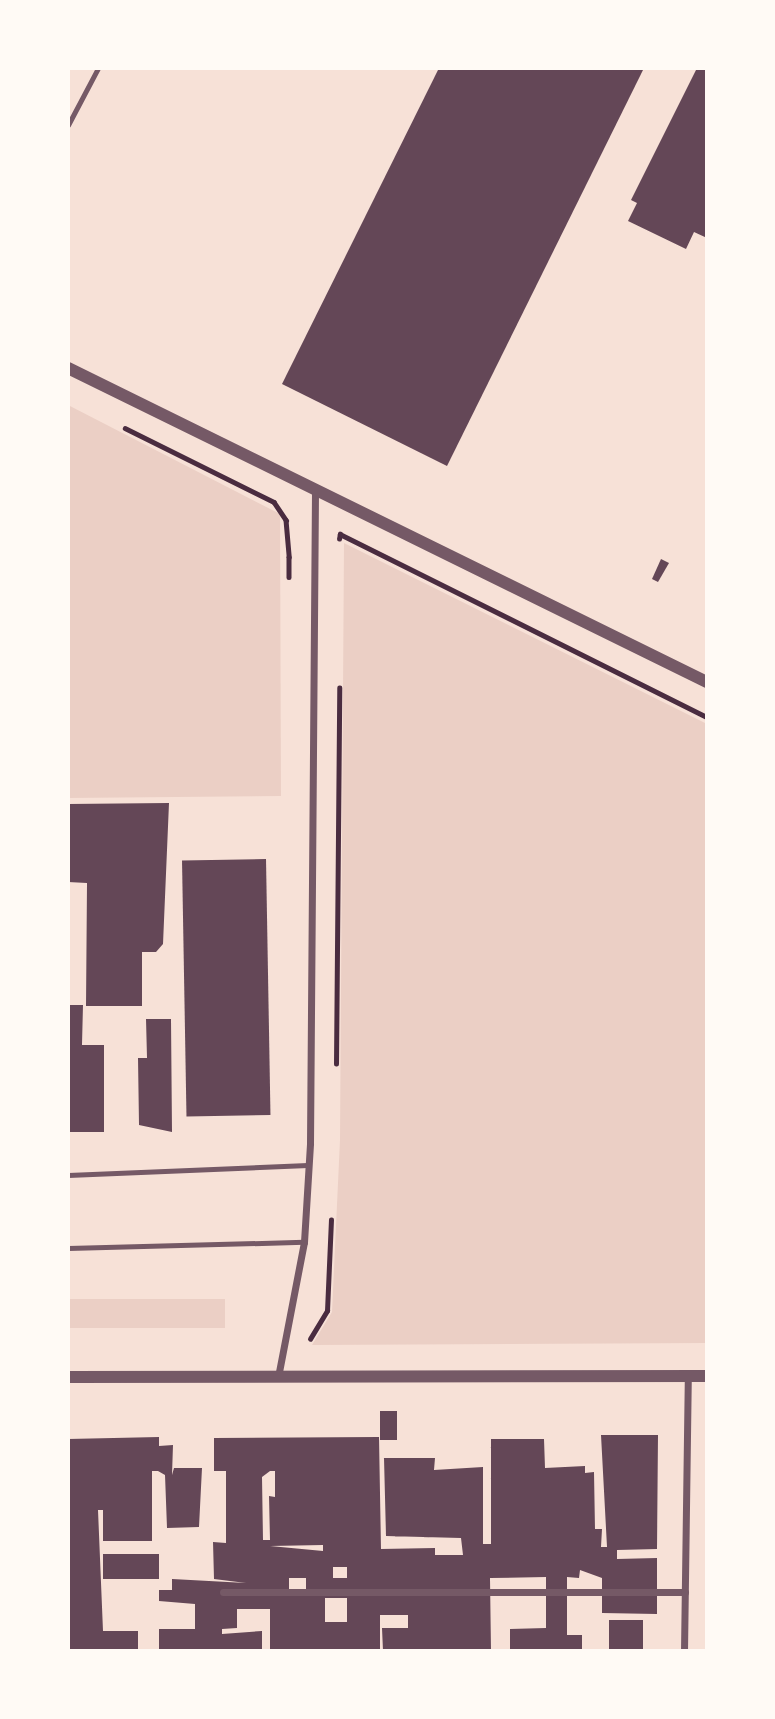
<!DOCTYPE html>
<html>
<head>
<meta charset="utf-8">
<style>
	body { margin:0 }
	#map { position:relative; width:775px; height:1719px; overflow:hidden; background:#f7e1d7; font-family:"Asap Condensed",sans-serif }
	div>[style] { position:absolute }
	.green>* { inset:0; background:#ebcfc5; transform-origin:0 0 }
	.building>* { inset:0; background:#644757; transform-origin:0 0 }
	.path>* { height:4.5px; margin:-2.25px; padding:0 2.25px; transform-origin:2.25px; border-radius:2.25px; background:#4a2c40 }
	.service>* { height:5px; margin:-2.5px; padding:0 2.5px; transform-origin:2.5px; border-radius:2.5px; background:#755966 }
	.minor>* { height:7px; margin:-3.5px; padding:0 3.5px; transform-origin:3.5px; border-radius:3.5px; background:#755966 }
	.tertiary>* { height:12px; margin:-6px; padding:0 6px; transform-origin:6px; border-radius:6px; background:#755966 }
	span { translate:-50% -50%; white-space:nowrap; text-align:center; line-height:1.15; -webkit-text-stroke:5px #fffaf5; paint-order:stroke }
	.frame { position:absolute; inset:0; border:70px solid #fffaf5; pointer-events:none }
</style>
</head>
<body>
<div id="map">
	<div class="green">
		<div style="clip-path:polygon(68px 405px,280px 514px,281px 796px,68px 798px)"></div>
		<div style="clip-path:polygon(344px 543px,707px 724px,707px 1343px,312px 1345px,332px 1312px,340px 1140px)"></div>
		<div style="left:68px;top:1299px;width:157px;height:29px"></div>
	</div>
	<div class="building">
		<div style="clip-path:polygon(439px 68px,644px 68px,447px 466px,282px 384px)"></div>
		<div style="clip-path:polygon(697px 68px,707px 68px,707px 238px,694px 232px,686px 249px,628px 221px,637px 203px,631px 200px)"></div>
		<div style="clip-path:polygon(661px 559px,669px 563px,658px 582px,652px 579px)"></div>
		<div style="clip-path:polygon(169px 803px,163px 944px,156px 952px,142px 952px,142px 1006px,86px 1006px,87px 883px,68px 882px,68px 804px)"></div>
		<div style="left:266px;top:859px;width:256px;height:84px;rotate:89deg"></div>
		<div style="clip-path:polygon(68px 1005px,83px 1005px,82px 1045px,104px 1045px,104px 1132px,68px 1132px)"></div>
		<div style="clip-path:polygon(146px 1019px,171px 1019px,172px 1132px,139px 1125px,138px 1058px,147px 1058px)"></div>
		<div style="left:380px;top:1411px;width:17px;height:29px"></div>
		<div style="clip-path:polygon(evenodd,601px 1435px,658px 1435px,657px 1549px,617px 1550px,617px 1559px,657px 1558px,657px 1614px,602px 1613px,602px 1578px,580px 1570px,579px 1578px,567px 1577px,567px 1635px,582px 1635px,582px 1651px,510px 1651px,510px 1629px,546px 1628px,546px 1577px,490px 1578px,491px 1651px,383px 1651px,382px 1628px,408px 1628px,408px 1615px,380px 1615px,380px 1651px,270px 1651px,270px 1609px,237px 1609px,237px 1628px,222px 1629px,222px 1634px,262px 1631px,262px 1651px,159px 1651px,159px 1629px,195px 1629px,195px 1604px,159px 1601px,159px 1590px,172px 1590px,172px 1579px,246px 1583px,214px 1579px,213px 1542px,226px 1543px,226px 1471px,214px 1471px,214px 1438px,379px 1437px,381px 1549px,435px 1548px,435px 1555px,463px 1555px,461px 1538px,386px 1536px,384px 1458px,435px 1458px,434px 1470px,483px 1467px,483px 1544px,491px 1544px,491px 1439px,544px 1439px,545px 1468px,585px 1466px,585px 1473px,594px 1472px,595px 1529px,602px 1529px,601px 1547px,607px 1547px,601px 1435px,270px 1471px,275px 1471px,275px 1497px,269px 1496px,270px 1540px,263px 1540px,262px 1477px,270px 1471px,601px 1435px,323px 1545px,323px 1551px,270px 1546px,323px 1545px,601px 1435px,333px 1567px,347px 1567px,347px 1578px,333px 1578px,333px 1567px,601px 1435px,289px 1578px,306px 1578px,306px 1594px,289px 1594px,289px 1578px,601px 1435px,325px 1598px,347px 1598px,347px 1622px,325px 1622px,325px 1598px)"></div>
		<div style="clip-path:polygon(159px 1437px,159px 1446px,173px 1445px,172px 1475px,174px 1468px,202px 1468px,199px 1527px,167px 1528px,165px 1475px,158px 1471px,152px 1471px,152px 1541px,103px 1541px,103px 1510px,98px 1510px,103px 1631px,138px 1631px,138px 1651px,68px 1651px,68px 1439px)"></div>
		<div style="left:103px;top:1554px;width:56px;height:25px"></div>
		<div style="left:609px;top:1620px;width:34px;height:31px"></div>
	</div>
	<div class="path">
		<div style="left:125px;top:428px;width:166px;rotate:26.4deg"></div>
		<div style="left:274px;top:502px;width:22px;rotate:56deg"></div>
		<div style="left:286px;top:520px;width:37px;rotate:85deg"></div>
		<div style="left:339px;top:539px;width:5px;rotate:-79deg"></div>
		<div style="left:340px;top:534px;width:410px;rotate:26.5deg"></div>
		<div style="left:289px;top:557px;width:20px;rotate:90deg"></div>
		<div style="left:336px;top:1064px;width:376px;rotate:-89.5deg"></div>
		<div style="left:310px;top:1339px;width:33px;rotate:-59deg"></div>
		<div style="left:327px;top:1311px;width:91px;rotate:-87.5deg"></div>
	</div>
	<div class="service">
		<div style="left:68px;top:125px;width:64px;rotate:-62.2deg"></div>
		<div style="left:68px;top:1175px;width:240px;rotate:-2.4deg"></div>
		<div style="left:68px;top:1248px;width:236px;rotate:-1.5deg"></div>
	</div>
	<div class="minor">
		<div style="left:278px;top:1377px;width:137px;rotate:-79.1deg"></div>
		<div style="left:304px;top:1242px;width:99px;rotate:-86.5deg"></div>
		<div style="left:310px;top:1143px;width:652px;rotate:-89.56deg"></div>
		<div style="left:223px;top:1592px;width:462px"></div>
		<div style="left:684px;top:1651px;width:275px;rotate:-89.2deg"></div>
	</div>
	<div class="tertiary">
		<div style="left:68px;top:368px;width:712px;rotate:26.17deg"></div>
		<div style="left:68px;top:1377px;width:639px;rotate:-0.09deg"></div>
	</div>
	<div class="frame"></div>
</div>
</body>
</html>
